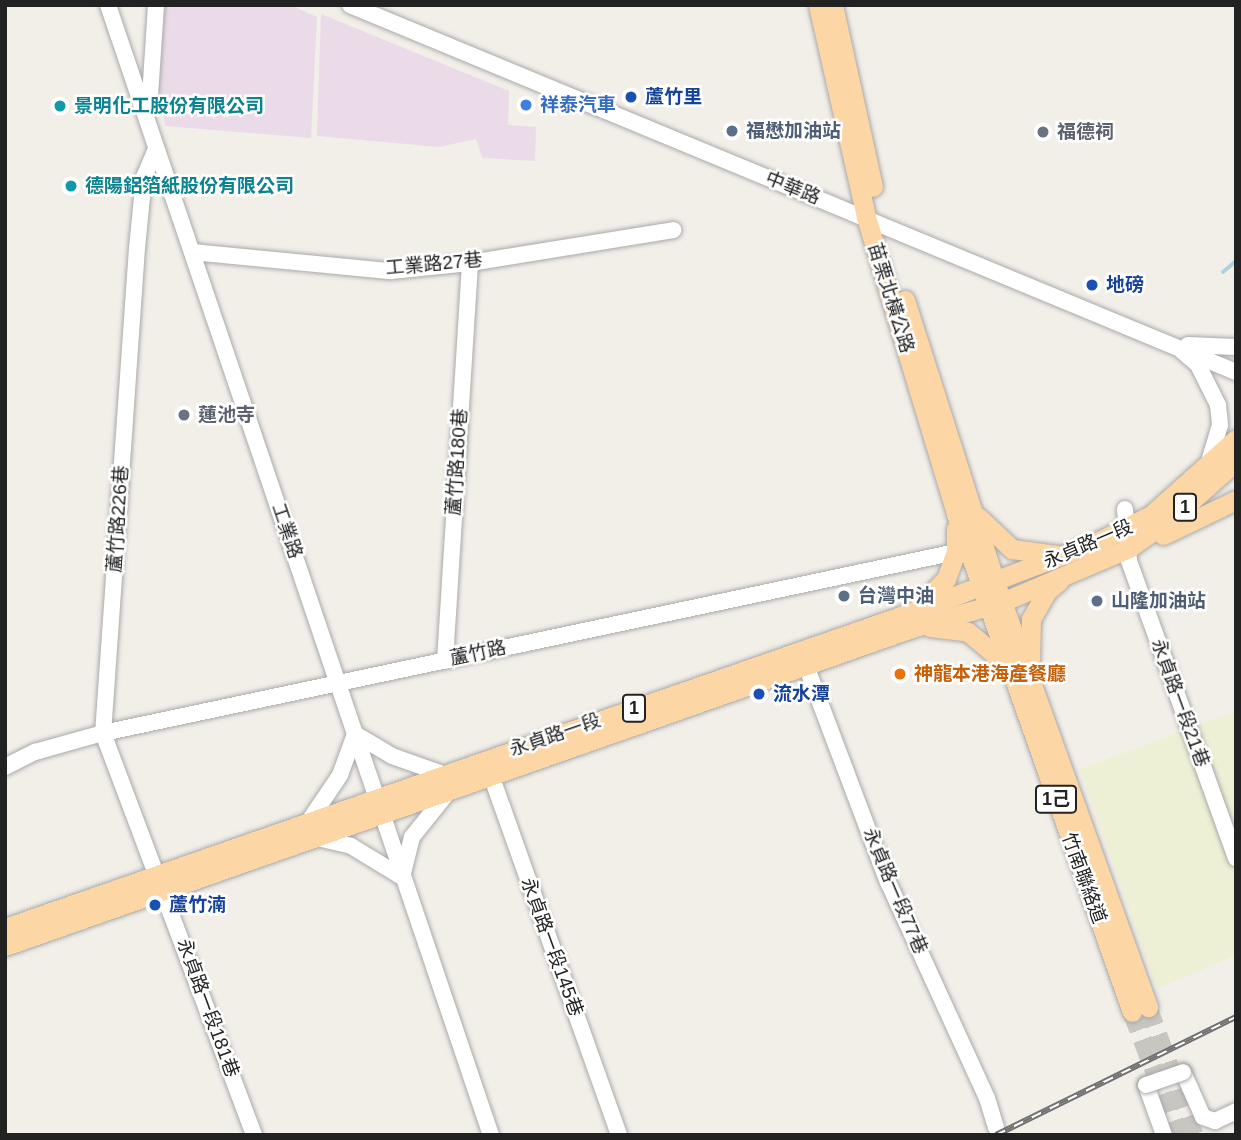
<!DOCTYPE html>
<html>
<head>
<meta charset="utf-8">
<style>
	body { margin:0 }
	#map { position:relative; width:1241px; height:1140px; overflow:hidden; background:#f2efe9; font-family:Arial,"Noto Sans TC",sans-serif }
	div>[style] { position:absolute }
	.industrial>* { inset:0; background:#ebdbe8 }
	.farmland>* { inset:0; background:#eef0d5 }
	.stream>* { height:3.5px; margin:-1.75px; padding:0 1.75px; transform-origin:1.75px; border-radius:1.75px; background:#aad3df }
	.major-tunnel>* { height:19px; margin-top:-9.5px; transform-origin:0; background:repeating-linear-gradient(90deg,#c8c6c1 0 19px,transparent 0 29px) }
	.roads { filter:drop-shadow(0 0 2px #a9a9a9) drop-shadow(0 0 2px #a9a9a9) }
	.minor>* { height:16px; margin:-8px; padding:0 8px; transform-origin:8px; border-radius:8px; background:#fff }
	.major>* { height:19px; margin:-9.5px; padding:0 9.5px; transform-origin:9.5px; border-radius:9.5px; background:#fcd6a4 }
	.rail>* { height:6px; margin-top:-3px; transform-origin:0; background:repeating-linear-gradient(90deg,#fff 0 10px,#707070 0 20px); box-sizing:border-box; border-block:2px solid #707070 }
	.bridges { filter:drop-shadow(0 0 2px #a9a9a9) drop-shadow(0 0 2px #a9a9a9) }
	.minor-bridge>* { height:16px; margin:-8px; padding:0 8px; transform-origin:8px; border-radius:8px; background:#fff }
	.dots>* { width:19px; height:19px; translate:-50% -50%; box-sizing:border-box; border:4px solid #fff; border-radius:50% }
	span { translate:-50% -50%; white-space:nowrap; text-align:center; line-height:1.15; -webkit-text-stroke:5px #fff; paint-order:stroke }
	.shield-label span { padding:2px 5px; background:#fff; border:2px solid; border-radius:5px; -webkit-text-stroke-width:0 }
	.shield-label { font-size:18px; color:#222; font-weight:700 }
	.transit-label { font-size:19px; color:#164399; font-weight:700 }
	.left { translate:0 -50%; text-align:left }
	.shop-label { font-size:19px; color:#366cbe; font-weight:700 }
	.culture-label { font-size:19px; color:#0d838f; font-weight:700 }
	.service-label { font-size:19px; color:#4e5e75; font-weight:700 }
	.worship-label { font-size:19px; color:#5b616d; font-weight:700 }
	.street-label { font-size:19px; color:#222 }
	.food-label { font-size:19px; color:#c56008; font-weight:700 }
	.frame { position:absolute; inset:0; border:7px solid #222; pointer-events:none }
</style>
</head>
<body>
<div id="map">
	<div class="industrial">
		<div style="clip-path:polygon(162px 5px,290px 5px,317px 17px,311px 138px,165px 126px,157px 77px)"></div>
		<div style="clip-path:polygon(321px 14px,509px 91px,508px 125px,536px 127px,535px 161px,482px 158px,476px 139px,439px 147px,317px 136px)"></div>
	</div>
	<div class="farmland">
		<div style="clip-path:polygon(1236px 711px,1236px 955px,1157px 989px,1080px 769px)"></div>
	</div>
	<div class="stream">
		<div style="left:1223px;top:272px;width:17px;rotate:-40deg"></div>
	</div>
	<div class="major-tunnel">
		<div style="left:1148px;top:1007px;width:136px;rotate:70.2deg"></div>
		<div style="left:1132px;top:1012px;width:132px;rotate:69.1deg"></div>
	</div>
	<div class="roads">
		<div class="minor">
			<div style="left:108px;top:5px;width:1193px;rotate:71.28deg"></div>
			<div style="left:350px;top:5px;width:959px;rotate:22.5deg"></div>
			<div style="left:141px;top:104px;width:12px;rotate:-42deg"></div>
			<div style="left:150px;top:96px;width:91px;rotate:-86.2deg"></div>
			<div style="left:156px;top:149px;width:30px;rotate:113deg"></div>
			<div style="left:144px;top:177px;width:71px;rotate:95.6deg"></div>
			<div style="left:137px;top:248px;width:486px;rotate:94deg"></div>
			<div style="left:103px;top:733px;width:429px;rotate:69.4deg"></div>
			<div style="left:192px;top:252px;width:200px;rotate:5.5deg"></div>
			<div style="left:391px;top:271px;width:79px;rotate:-5.8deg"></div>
			<div style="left:470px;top:263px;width:206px;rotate:-9.2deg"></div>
			<div style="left:1188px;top:345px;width:48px;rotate:2.4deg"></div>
			<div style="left:1182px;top:351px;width:21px;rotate:41deg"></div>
			<div style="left:1198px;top:365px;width:45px;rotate:63.4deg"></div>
			<div style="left:1218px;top:405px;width:20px;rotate:84deg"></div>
			<div style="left:1220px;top:425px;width:42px;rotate:106.7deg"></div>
			<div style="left:1125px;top:509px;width:52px;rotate:85.6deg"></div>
			<div style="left:1129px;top:561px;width:316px;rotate:70.2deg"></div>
			<div style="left:802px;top:655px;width:243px;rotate:69.3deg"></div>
			<div style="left:888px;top:882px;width:238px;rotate:65.4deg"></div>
			<div style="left:987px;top:1098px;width:31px;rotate:73deg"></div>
			<div style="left:445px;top:661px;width:399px;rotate:-86.4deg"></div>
			<div style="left:487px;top:764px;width:394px;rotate:70.4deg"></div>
			<div style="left:5px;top:767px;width:34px;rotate:-27deg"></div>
			<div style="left:35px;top:752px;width:71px;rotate:-15.6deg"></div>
			<div style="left:103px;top:733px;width:872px;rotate:-11.98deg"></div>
			<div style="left:309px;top:821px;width:55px;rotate:-56deg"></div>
			<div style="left:340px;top:775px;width:44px;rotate:-69.9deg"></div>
			<div style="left:355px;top:734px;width:43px;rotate:30.7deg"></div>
			<div style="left:392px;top:756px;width:54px;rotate:19.4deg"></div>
			<div style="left:313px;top:837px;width:39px;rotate:13deg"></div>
			<div style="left:351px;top:846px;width:60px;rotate:31.3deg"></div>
			<div style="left:402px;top:877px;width:41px;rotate:-76deg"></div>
			<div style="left:412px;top:837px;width:59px;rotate:-51.2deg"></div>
			<div style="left:1183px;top:1072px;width:49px;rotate:66deg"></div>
			<div style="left:1203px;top:1117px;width:13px;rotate:18deg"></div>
			<div style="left:1215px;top:1121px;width:23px;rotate:-25deg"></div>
			<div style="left:1146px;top:1085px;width:53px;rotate:70.2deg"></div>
		</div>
		<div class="major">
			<div style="left:818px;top:5px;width:217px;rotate:77.2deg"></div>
			<div style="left:866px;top:217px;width:310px;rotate:73.1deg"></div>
			<div style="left:956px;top:514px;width:528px;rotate:70.54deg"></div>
			<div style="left:833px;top:5px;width:186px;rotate:77.6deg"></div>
			<div style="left:905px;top:300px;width:296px;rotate:72.3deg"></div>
			<div style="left:995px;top:582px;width:452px;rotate:70.2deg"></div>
			<div style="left:978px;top:517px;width:47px;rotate:43.3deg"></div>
			<div style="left:1012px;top:549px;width:45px;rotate:7.6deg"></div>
			<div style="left:1163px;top:535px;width:81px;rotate:-25.6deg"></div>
			<div style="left:920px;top:605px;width:37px;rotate:-45deg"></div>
			<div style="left:946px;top:579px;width:29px;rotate:-70deg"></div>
			<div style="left:956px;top:552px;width:23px;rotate:-90deg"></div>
			<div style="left:930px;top:627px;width:38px;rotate:7deg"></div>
			<div style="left:968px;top:632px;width:47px;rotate:39.8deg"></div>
			<div style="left:1030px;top:660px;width:41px;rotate:-88.6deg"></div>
			<div style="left:1031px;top:619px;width:34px;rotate:-60deg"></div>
			<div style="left:1048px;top:590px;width:14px;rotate:-39deg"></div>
			<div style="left:5px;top:928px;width:949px;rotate:-19.2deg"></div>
			<div style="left:901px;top:616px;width:210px;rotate:-20.7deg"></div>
			<div style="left:1097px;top:542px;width:60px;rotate:-26.6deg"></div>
			<div style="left:1151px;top:515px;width:114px;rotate:-41.8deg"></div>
			<div style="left:5px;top:946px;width:964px;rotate:-19.32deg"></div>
			<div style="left:915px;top:627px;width:91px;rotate:-16deg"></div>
			<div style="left:1002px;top:602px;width:138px;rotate:-23deg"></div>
			<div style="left:1129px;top:548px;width:54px;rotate:-35.2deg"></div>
			<div style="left:1173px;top:517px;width:84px;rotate:-41.6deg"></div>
		</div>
	</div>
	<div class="rail">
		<div style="left:996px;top:1135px;width:267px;rotate:-26.2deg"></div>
	</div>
	<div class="bridges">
		<div class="minor-bridge">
			<div style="left:1146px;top:1085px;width:39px;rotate:-19deg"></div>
		</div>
	</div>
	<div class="dots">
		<div style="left:631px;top:97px;background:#1a4fb4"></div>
		<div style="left:526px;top:105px;background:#3f7fe0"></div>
		<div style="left:60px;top:106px;background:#0f9aa8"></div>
		<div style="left:732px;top:131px;background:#5c6f8a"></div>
		<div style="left:1043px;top:132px;background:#6b7280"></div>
		<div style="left:71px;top:186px;background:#0f9aa8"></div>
		<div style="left:1092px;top:285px;background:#1a4fb4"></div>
		<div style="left:184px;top:415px;background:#6b7280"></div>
		<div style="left:844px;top:596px;background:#5c6f8a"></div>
		<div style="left:1097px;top:601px;background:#5c6f8a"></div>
		<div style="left:900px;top:674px;background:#e8710a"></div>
		<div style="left:759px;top:694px;background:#1a4fb4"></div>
		<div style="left:155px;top:905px;background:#1a4fb4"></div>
	</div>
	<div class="shield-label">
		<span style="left:1185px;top:507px">1</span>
		<span style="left:634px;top:708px">1</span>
		<span style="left:1056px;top:799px">1己</span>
	</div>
	<div class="transit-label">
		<span class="left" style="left:645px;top:97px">蘆竹里</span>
		<span class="left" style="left:1106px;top:285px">地磅</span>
		<span class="left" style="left:773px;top:694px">流水潭</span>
		<span class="left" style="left:169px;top:905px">蘆竹湳</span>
	</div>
	<div class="shop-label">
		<span class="left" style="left:540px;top:105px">祥泰汽車</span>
	</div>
	<div class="culture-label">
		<span class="left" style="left:74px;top:106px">景明化工股份有限公司</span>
		<span class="left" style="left:85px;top:186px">德陽鋁箔紙股份有限公司</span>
	</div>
	<div class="service-label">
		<span class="left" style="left:746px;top:131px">福懋加油站</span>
		<span class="left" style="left:858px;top:596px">台灣中油</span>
		<span class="left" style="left:1111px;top:601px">山隆加油站</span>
	</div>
	<div class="worship-label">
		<span class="left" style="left:1057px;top:132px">福德祠</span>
		<span class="left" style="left:198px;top:415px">蓮池寺</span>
	</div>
	<div class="street-label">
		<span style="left:793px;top:188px;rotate:22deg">中華路</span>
		<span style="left:434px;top:264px;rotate:-5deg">工業路27巷</span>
		<span style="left:891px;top:298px;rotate:73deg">苗栗北橫公路</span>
		<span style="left:457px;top:462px;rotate:-86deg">蘆竹路180巷</span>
		<span style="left:118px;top:519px;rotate:-86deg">蘆竹路226巷</span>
		<span style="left:287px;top:531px;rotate:71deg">工業路</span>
		<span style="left:1088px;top:544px;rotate:-23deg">永貞路一段</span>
		<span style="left:478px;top:653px;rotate:-12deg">蘆竹路</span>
		<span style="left:1180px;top:703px;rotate:70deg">永貞路一段21巷</span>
		<span style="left:555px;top:735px;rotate:-19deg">永貞路一段</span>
		<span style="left:1084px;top:878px;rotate:70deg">竹南聯絡道</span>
		<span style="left:895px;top:891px;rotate:67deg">永貞路一段77巷</span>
		<span style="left:552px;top:947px;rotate:70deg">永貞路一段145巷</span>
		<span style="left:208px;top:1008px;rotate:70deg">永貞路一段181巷</span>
	</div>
	<div class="food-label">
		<span class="left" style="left:914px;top:674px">神龍本港海產餐廳</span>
	</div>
	<div class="frame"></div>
</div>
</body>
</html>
